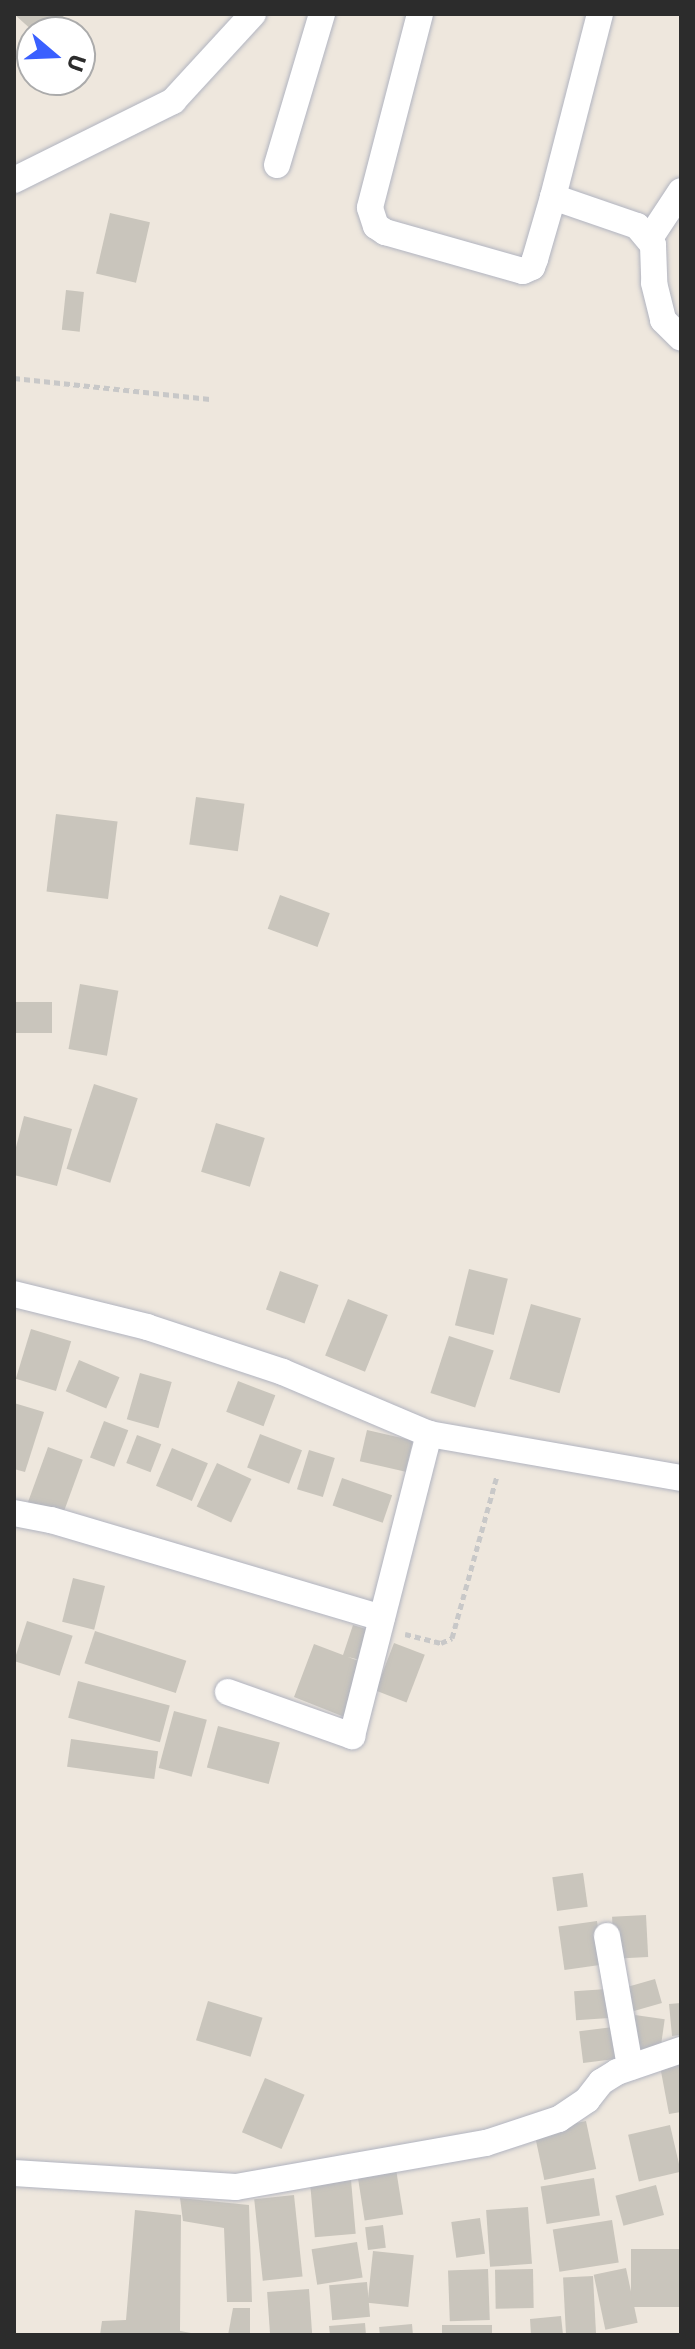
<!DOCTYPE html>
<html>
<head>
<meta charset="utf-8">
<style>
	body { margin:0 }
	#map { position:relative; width:695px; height:2349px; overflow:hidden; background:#eee7dd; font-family:Commissioner,sans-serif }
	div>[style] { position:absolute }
	.building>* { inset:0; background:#c9c5bc; transform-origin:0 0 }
	.path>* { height:5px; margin-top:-2.5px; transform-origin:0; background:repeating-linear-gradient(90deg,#c8c8c8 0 6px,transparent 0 10px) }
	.roads { filter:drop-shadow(0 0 2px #b1b4c0) drop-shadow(0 0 2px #b1b4c0) }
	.street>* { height:26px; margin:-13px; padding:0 13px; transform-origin:13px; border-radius:13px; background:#fff }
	span { translate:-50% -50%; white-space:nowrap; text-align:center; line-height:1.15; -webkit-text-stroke:7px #fff; paint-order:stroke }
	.frame { position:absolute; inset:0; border:16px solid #2c2c2c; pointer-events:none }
	.north { position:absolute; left:16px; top:16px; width:80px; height:80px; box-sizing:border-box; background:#fff; border:2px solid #ababab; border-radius:50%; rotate:109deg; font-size:22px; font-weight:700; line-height:32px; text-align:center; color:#2c2c2c }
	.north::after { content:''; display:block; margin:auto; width:28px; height:36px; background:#3a60ff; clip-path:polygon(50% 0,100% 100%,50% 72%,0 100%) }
</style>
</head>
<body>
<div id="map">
	<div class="building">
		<div style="clip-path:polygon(14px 14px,60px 14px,69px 21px,60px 32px,34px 32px)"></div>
		<div style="left:110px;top:213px;width:41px;height:62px;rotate:13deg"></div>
		<div style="left:66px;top:290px;width:18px;height:40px;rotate:6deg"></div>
		<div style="left:196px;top:797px;width:49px;height:48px;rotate:8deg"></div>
		<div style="left:56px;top:814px;width:62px;height:78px;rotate:7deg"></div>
		<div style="left:280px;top:895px;width:53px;height:36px;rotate:20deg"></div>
		<div style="left:80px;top:984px;width:39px;height:66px;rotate:10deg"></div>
		<div style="left:16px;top:1002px;width:36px;height:31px"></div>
		<div style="left:94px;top:1084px;width:46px;height:89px;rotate:18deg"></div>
		<div style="clip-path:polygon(24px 1116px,72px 1129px,57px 1186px,14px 1175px,14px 1155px)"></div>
		<div style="left:216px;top:1123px;width:51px;height:51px;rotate:17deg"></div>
		<div style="left:469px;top:1269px;width:40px;height:58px;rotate:14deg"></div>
		<div style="left:280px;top:1271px;width:41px;height:41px;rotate:20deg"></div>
		<div style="left:348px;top:1299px;width:43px;height:61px;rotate:22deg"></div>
		<div style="left:531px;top:1304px;width:52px;height:78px;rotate:16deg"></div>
		<div style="left:31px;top:1329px;width:42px;height:52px;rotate:17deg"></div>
		<div style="left:449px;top:1336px;width:47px;height:60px;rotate:18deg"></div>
		<div style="left:79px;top:1360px;width:44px;height:34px;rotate:23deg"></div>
		<div style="left:140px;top:1373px;width:33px;height:48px;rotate:16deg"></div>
		<div style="left:238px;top:1381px;width:40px;height:33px;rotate:21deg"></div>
		<div style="clip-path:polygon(14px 1403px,44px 1412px,25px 1472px,14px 1469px)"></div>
		<div style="left:104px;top:1421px;width:26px;height:39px;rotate:21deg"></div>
		<div style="left:367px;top:1430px;width:47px;height:32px;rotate:13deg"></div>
		<div style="left:260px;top:1434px;width:45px;height:36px;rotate:21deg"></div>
		<div style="left:137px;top:1435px;width:26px;height:30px;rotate:21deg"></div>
		<div style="left:48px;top:1447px;width:37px;height:60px;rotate:20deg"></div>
		<div style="left:172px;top:1448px;width:39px;height:41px;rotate:23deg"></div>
		<div style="left:309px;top:1450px;width:27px;height:41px;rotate:17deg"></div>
		<div style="left:217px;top:1463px;width:38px;height:48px;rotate:25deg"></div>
		<div style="left:342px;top:1478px;width:53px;height:29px;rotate:19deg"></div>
		<div style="left:73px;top:1578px;width:33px;height:45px;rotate:14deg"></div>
		<div style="left:27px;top:1621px;width:48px;height:42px;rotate:18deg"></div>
		<div style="clip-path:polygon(353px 1625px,369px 1630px,360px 1660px,348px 1657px,367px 1664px,347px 1718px,294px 1697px,314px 1644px,343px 1655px)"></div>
		<div style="left:95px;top:1631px;width:96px;height:34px;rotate:18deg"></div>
		<div style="left:394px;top:1643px;width:33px;height:51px;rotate:21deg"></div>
		<div style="left:78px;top:1681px;width:95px;height:38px;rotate:15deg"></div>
		<div style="left:174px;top:1711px;width:34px;height:59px;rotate:15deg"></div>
		<div style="left:218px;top:1726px;width:64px;height:43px;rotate:15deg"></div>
		<div style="left:71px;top:1739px;width:88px;height:28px;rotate:8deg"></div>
		<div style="left:583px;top:1873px;width:34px;height:31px;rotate:82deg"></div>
		<div style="left:646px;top:1915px;width:42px;height:34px;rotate:87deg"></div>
		<div style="left:597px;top:1921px;width:44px;height:39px;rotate:82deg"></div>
		<div style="left:655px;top:1979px;width:25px;height:39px;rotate:74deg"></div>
		<div style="left:607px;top:1989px;width:29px;height:33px;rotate:86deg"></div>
		<div style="left:208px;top:2001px;width:57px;height:41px;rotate:17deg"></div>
		<div style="clip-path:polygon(681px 2003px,681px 2035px,672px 2036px,669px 2004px)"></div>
		<div style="left:635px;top:2015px;width:30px;height:36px;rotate:8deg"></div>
		<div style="left:613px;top:2027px;width:32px;height:34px;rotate:83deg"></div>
		<div style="clip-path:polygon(681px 2062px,681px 2112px,669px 2114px,660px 2066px)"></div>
		<div style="left:265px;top:2078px;width:43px;height:59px;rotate:23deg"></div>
		<div style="left:586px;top:2121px;width:49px;height:53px;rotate:78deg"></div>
		<div style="left:670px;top:2125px;width:48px;height:43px;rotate:77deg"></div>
		<div style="left:396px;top:2169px;width:46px;height:39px;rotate:81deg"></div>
		<div style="left:594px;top:2178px;width:38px;height:54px;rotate:81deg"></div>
		<div style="left:351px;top:2180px;width:54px;height:41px;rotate:85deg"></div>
		<div style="left:656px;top:2185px;width:31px;height:42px;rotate:75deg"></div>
		<div style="left:294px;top:2195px;width:82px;height:40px;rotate:84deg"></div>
		<div style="clip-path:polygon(180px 2198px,249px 2205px,252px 2302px,227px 2302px,224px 2228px,183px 2221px)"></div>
		<div style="left:528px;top:2207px;width:57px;height:42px;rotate:86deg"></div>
		<div style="clip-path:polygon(135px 2210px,181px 2215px,180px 2331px,202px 2335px,100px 2335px,102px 2321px,126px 2320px)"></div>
		<div style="left:480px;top:2218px;width:36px;height:29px;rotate:82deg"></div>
		<div style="left:612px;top:2220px;width:43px;height:60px;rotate:81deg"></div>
		<div style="left:383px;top:2225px;width:23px;height:18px;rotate:83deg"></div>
		<div style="left:357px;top:2242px;width:36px;height:46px;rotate:81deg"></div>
		<div style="left:681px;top:2249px;width:58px;height:50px;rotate:90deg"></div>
		<div style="left:373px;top:2251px;width:41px;height:52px;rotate:6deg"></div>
		<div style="left:626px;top:2268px;width:56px;height:33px;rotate:78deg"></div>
		<div style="left:488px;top:2269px;width:51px;height:40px;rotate:88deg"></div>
		<div style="left:533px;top:2269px;width:39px;height:38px;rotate:89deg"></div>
		<div style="left:593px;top:2276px;width:59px;height:30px;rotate:87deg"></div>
		<div style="left:367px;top:2282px;width:35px;height:38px;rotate:85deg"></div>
		<div style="left:309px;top:2289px;width:46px;height:42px;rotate:86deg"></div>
		<div style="clip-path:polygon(233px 2308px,250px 2308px,250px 2335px,228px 2335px)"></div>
		<div style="clip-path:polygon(561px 2316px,563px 2335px,531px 2335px,530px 2319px)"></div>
		<div style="clip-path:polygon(365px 2323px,366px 2335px,330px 2335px,329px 2326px)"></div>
		<div style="left:412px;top:2324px;width:11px;height:33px;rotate:85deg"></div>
		<div style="left:492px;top:2325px;width:10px;height:50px;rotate:90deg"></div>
	</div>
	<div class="path">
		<div style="left:14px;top:378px;width:197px;rotate:6.1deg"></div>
		<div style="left:405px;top:1634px;width:37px;rotate:14deg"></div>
		<div style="left:441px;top:1643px;width:12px;rotate:-24deg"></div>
		<div style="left:452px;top:1638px;width:168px;rotate:-74.5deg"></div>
	</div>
	<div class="roads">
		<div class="street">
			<div style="left:420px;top:14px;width:200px;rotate:104.5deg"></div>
			<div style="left:370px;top:208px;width:19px;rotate:72deg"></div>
			<div style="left:376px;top:226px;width:11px;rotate:34deg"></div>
			<div style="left:385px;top:232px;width:143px;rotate:15.8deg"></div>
			<div style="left:523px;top:271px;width:10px;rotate:-24deg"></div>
			<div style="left:532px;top:267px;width:9px;rotate:-69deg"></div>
			<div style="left:535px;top:259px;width:65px;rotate:-73.8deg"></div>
			<div style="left:553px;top:197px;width:89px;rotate:19deg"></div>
			<div style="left:637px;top:226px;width:25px;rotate:50deg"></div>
			<div style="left:653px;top:245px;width:38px;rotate:88deg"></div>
			<div style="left:654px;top:283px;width:38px;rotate:76deg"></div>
			<div style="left:663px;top:320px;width:25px;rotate:45deg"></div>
			<div style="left:277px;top:165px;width:158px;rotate:-73.4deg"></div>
			<div style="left:14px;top:180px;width:178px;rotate:-26.4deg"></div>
			<div style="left:173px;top:101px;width:118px;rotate:-47.4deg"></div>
			<div style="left:553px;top:197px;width:189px;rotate:-75.6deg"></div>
			<div style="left:650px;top:238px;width:56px;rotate:-56.6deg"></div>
			<div style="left:14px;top:1294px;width:137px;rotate:13.9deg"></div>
			<div style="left:147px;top:1327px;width:143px;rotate:18.3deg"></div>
			<div style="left:283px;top:1372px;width:159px;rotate:23deg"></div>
			<div style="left:429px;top:1434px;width:256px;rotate:9.9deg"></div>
			<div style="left:14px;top:1513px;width:38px;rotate:11deg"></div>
			<div style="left:51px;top:1520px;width:345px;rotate:16.5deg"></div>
			<div style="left:228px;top:1692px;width:132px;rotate:19.5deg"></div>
			<div style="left:352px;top:1736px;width:312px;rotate:-75.7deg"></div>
			<div style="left:607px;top:1936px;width:133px;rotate:80deg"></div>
			<div style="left:14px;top:2173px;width:222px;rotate:3.6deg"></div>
			<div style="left:236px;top:2187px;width:254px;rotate:-10deg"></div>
			<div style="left:486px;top:2143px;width:77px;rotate:-18.2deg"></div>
			<div style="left:559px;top:2119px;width:34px;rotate:-34deg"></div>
			<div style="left:587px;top:2100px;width:23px;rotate:-52deg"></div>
			<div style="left:601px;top:2082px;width:19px;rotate:-32deg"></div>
			<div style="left:617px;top:2072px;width:68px;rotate:-19deg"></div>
		</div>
	</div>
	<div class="frame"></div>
	<div class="north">U</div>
</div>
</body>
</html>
